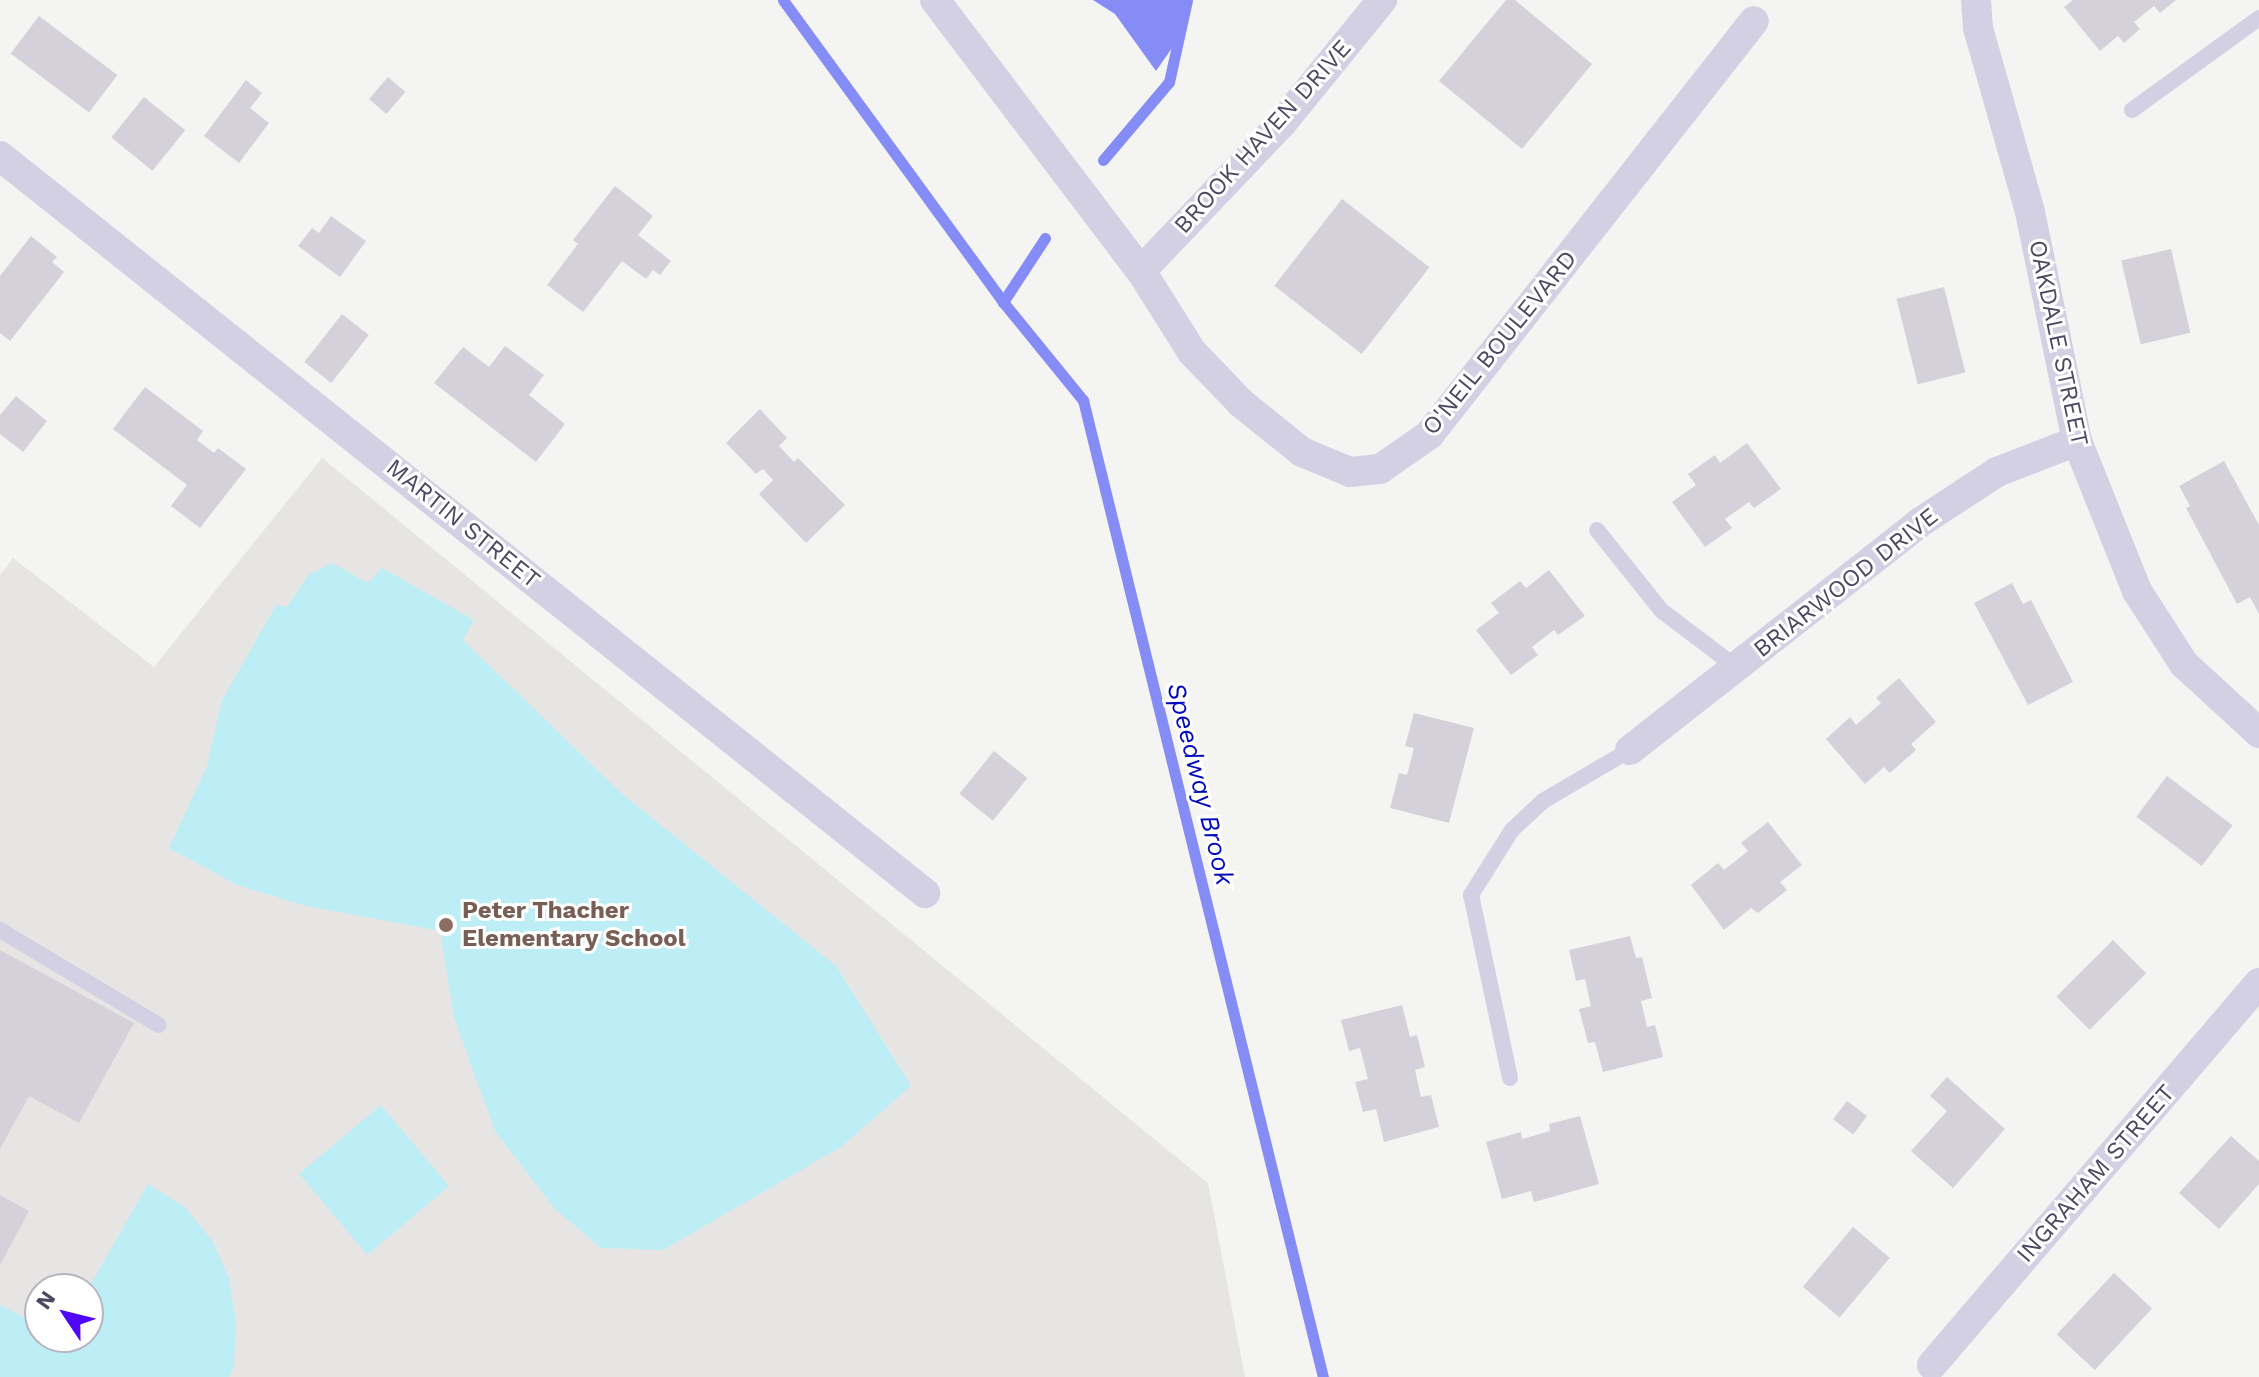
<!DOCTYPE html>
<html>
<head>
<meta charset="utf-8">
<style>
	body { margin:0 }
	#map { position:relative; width:2259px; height:1377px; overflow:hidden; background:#f4f4f2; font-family:"Work Sans",sans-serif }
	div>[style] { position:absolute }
	.education>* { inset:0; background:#e6e5e4 }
	.green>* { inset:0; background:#beeef5; transform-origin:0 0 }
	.water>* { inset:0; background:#868cf6 }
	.stream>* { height:11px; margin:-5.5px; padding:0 5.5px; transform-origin:5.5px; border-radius:5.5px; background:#868cf6 }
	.building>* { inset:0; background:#d5d1db; transform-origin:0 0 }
	.lane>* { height:16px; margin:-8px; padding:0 8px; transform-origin:8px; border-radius:8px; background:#d3d0e3 }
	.street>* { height:30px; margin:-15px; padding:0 15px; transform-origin:15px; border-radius:15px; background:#d3d0e3 }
	.dots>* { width:22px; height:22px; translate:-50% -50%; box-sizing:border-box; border:4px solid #fff; border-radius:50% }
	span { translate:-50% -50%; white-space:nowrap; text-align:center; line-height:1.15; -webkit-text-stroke:6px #fff; paint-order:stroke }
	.street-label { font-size:24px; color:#4d4762 }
	.education-label { font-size:24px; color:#785e54; font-weight:700 }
	.left { translate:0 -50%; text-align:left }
	.water-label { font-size:26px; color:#000abc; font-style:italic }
	.north { position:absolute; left:24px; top:1273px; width:80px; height:80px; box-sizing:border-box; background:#fff; border:2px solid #b8b5c0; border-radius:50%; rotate:305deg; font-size:22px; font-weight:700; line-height:32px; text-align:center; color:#4d4762 }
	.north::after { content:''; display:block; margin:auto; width:28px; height:36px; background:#4f06fa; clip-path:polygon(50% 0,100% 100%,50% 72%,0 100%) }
</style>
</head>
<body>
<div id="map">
	<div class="education">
		<div style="clip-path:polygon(evenodd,322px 458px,1208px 1183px,1245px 1377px,0 1377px,0 575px,13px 558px,154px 667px,322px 458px,40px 1289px,88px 1289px,88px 1337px,40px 1337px,40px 1289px)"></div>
	</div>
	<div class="green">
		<div style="clip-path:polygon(332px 563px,368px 583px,382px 568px,474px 620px,463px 640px,621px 793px,836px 966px,911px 1086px,841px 1147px,663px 1250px,601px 1248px,555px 1209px,495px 1131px,454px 1018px,440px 931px,306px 906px,237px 885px,169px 848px,207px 766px,222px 700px,276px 605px,287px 607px,309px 574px)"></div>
		<div style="left:381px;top:1105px;width:106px;height:107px;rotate:50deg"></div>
		<div style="clip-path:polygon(148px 1184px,186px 1208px,213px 1242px,229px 1278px,236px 1322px,234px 1366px,229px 1377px,0 1377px,0 1305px,40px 1326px,40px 1337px,88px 1337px,88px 1289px)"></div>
	</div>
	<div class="water">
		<div style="clip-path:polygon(1093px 0,1193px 0,1179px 38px,1156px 71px,1115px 14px)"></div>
	</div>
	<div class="stream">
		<div style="left:783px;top:0;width:374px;rotate:53.9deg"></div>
		<div style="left:1103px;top:160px;width:102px;rotate:-49.8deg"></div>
		<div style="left:1169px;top:82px;width:84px;rotate:-77.6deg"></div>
		<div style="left:1045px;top:238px;width:77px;rotate:123.3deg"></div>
		<div style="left:1003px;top:302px;width:127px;rotate:50.8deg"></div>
		<div style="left:1083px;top:400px;width:1006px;rotate:76.2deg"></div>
	</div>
	<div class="building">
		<div style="clip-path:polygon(1506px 0,1515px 0,1592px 64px,1522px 149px,1439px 81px)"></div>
		<div style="clip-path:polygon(2073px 0,2176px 0,2160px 13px,2154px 6px,2134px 22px,2140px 29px,2124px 43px,2118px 36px,2100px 51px,2064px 7px)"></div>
		<div style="left:39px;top:16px;width:98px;height:47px;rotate:37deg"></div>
		<div style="left:388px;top:77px;width:23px;height:29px;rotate:41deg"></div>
		<div style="clip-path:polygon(246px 80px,262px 93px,250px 108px,269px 123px,239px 163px,204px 136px)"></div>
		<div style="left:144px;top:97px;width:53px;height:52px;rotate:39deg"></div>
		<div style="clip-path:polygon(615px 186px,653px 216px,638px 235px,671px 261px,660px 275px,653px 270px,646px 279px,622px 261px,583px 312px,547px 285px,578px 244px,573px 240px)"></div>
		<div style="left:1342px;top:199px;width:111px;height:110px;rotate:38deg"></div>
		<div style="clip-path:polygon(331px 216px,366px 241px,340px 277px,298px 246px,312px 228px,319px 233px)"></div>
		<div style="clip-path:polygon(31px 236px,57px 257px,52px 262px,64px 272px,10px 341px,0 333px,0 276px)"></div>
		<div style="left:2171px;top:249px;width:86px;height:51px;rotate:77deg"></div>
		<div style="left:1944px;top:287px;width:88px;height:49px;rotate:76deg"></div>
		<div style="left:342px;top:314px;width:34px;height:61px;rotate:38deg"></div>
		<div style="clip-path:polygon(505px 346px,544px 375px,529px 395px,565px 424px,536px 462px,434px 383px,463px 347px,489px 367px)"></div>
		<div style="clip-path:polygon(145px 387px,203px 431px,197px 440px,214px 453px,218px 448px,246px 469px,200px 528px,171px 506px,187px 485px,113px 429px)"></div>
		<div style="clip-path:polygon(16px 396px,47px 421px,23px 452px,0 434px,0 415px)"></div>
		<div style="clip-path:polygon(760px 409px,787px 438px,779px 446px,794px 462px,798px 458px,845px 505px,806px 543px,759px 494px,773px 480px,763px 469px,756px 474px,726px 443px)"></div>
		<div style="clip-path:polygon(1747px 443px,1781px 489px,1754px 508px,1749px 502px,1725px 519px,1732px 528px,1705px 547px,1672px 502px,1696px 485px,1688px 474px,1715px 455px,1720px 463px)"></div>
		<div style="clip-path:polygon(2224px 461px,2259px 525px,2259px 614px,2250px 597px,2237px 604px,2186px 508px,2190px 506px,2179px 486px)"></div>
		<div style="clip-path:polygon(1549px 570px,1585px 616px,1558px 635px,1554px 630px,1532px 647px,1538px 655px,1511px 675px,1476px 630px,1499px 613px,1491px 603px,1520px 581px,1526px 588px)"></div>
		<div style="clip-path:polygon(2012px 583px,2023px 604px,2031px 600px,2073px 682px,2028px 705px,1974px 603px)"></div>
		<div style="clip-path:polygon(1899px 678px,1936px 722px,1911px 744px,1916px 750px,1890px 773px,1884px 767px,1865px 784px,1826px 739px,1850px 717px,1856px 725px,1881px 703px,1876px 698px)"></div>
		<div style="clip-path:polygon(1414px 713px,1474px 728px,1449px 823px,1390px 808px,1399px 773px,1407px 775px,1414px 748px,1405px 746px)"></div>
		<div style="left:994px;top:751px;width:43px;height:55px;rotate:39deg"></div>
		<div style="left:2167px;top:776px;width:82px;height:51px;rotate:37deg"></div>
		<div style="clip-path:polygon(1768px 822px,1802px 865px,1780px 882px,1787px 890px,1758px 913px,1751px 908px,1724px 930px,1691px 885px,1718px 863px,1724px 870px,1748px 851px,1741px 843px)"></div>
		<div style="clip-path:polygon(1630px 936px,1636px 958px,1642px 957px,1652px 998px,1641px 1001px,1647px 1027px,1655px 1025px,1663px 1057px,1603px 1072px,1595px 1042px,1588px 1043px,1579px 1009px,1591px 1006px,1585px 979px,1576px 981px,1569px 950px)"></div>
		<div style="left:2113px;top:940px;width:47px;height:80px;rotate:45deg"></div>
		<div style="clip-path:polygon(0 950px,134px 1023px,79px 1123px,29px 1096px,0 1149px)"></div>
		<div style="clip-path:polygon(1402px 1005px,1410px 1037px,1417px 1035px,1425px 1067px,1415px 1070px,1421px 1097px,1431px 1095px,1439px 1127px,1384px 1142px,1376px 1109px,1363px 1112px,1355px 1082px,1368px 1079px,1360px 1048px,1349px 1051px,1341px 1020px)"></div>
		<div style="clip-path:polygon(1947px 1077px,2005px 1129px,1953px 1188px,1911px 1151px,1947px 1111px,1930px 1096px)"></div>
		<div style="left:1847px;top:1101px;width:25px;height:23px;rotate:37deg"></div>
		<div style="clip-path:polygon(1580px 1116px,1599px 1184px,1534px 1202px,1531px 1191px,1502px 1199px,1486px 1142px,1521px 1132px,1522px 1139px,1550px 1131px,1549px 1124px)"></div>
		<div style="clip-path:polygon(2231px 1136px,2259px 1161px,2259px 1184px,2219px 1229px,2179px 1193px)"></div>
		<div style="clip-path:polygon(0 1195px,29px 1211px,0 1265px)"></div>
		<div style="left:1853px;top:1227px;width:48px;height:78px;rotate:40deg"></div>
		<div style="left:2114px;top:1273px;width:52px;height:84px;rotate:43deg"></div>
	</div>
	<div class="lane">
		<div style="left:2132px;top:110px;width:157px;rotate:-35.9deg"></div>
		<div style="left:1597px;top:530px;width:104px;rotate:51.3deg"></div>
		<div style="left:1662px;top:611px;width:93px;rotate:37.1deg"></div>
		<div style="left:0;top:930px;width:185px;rotate:30.9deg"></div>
		<div style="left:1510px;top:1078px;width:187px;rotate:-102deg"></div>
		<div style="left:1471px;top:895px;width:77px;rotate:-57.8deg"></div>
		<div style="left:1512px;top:830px;width:42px;rotate:-43.1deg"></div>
		<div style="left:1543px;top:801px;width:101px;rotate:-30.4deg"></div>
	</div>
	<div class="street">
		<div style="left:935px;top:0;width:340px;rotate:52.8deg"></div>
		<div style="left:1141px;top:271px;width:96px;rotate:57.8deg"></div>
		<div style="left:1192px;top:352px;width:71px;rotate:46.1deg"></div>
		<div style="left:1241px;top:403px;width:78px;rotate:38.8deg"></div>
		<div style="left:1302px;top:452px;width:52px;rotate:22.6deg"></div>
		<div style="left:1350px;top:472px;width:30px;rotate:-6deg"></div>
		<div style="left:1380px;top:469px;width:60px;rotate:-34.8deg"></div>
		<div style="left:1429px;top:435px;width:526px;rotate:-51.87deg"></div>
		<div style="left:1976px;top:0;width:28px;rotate:86deg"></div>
		<div style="left:1978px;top:28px;width:191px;rotate:74.2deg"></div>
		<div style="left:2030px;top:212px;width:234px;rotate:78.4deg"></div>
		<div style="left:2077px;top:441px;width:162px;rotate:68.2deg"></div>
		<div style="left:2137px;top:591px;width:87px;rotate:57.2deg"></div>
		<div style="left:2184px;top:664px;width:102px;rotate:42.6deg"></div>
		<div style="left:0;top:156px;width:1183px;rotate:38.55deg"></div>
		<div style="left:1141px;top:271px;width:204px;rotate:-46.4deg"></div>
		<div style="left:1282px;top:123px;width:159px;rotate:-50.9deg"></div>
		<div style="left:1630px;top:750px;width:367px;rotate:-38.1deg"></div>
		<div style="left:1919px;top:523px;width:93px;rotate:-33.2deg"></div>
		<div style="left:1997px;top:472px;width:86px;rotate:-21.2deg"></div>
		<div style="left:1932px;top:1365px;width:503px;rotate:-49.44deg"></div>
	</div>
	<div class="dots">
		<div style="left:446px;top:925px;background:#8d6e63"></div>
	</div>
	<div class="street-label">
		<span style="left:1263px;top:137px;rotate:-48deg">BROOK HAVEN DRIVE</span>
		<span style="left:1500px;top:343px;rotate:-51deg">O'NEIL BOULEVARD</span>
		<span style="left:2058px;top:343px;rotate:78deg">OAKDALE STREET</span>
		<span style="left:463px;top:524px;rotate:39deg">MARTIN STREET</span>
		<span style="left:1846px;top:583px;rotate:-38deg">BRIARWOOD DRIVE</span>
		<span style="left:2096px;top:1174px;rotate:-49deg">INGRAHAM STREET</span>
	</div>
	<div class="education-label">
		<span class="left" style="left:462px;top:925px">Peter Thacher<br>Elementary School</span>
	</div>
	<div class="water-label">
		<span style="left:1200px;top:784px;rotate:76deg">Speedway Brook</span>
	</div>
	<div class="north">N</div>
</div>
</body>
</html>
